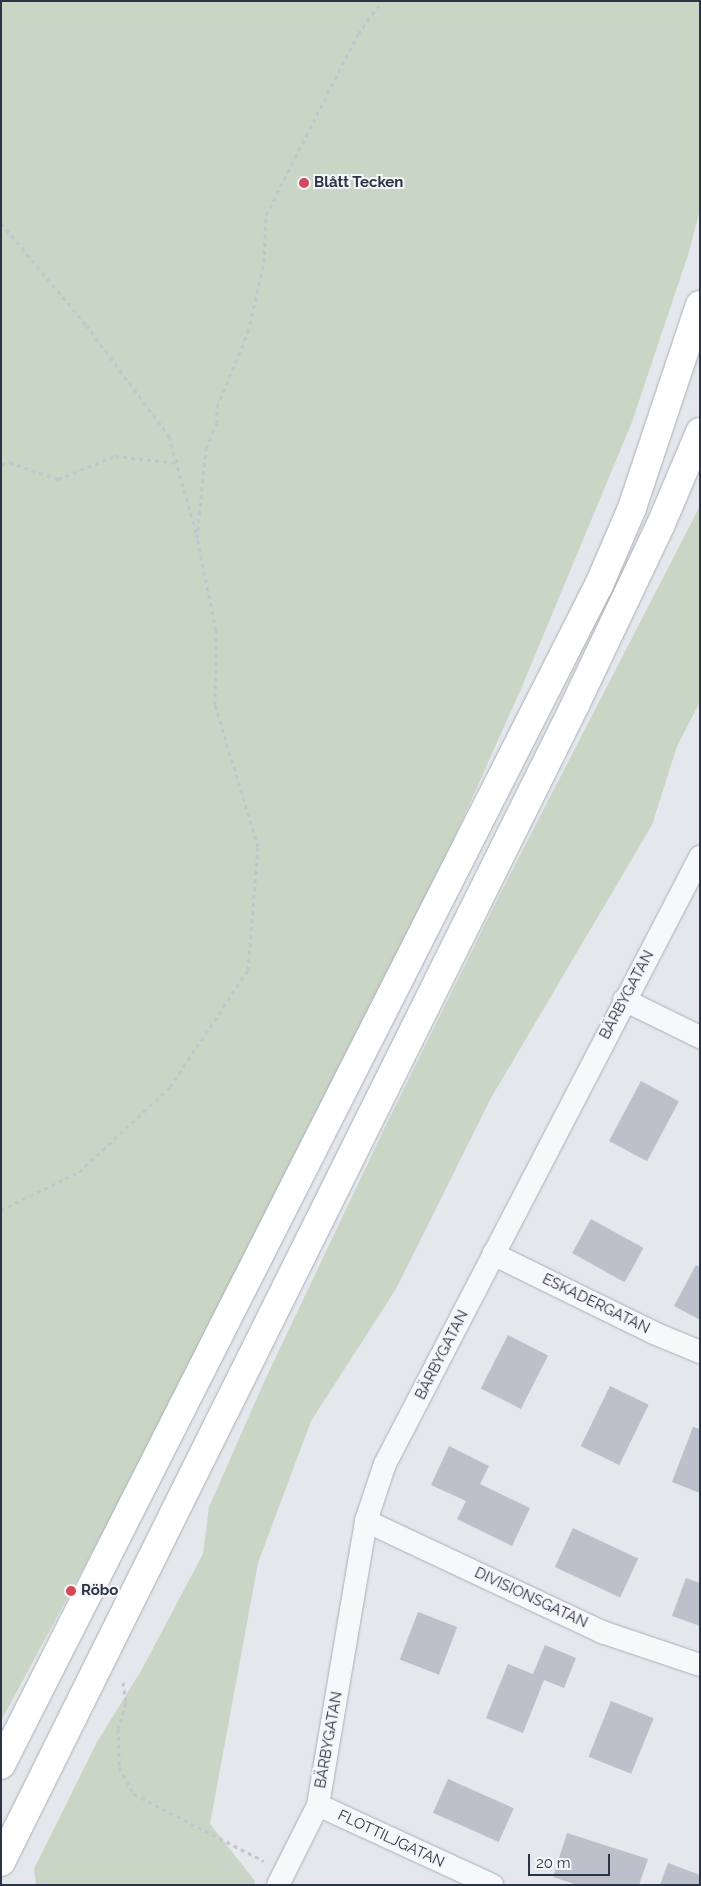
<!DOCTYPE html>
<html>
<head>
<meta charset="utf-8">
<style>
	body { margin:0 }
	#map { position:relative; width:701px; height:1886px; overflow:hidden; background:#e4e7ec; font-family:Raleway,sans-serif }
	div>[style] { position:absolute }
	.green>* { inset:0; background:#c9d6c5 }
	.building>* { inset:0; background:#bbc0ca; transform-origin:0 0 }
	.path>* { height:3px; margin-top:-1.5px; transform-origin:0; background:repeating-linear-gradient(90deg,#c2c5cb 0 4px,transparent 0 8px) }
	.roads { filter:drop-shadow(0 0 1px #a9aeb7) drop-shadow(0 0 1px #a9aeb7) }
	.street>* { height:22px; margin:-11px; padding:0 11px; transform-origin:11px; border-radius:11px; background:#f7f8fa }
	.secondary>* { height:28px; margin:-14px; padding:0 14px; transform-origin:14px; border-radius:14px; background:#fff }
	.dots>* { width:14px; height:14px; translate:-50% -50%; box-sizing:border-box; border:2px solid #f4f6f9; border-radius:50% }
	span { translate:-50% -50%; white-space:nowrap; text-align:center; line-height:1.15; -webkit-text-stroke:4px #f4f6f9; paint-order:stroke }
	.poi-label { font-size:15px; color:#2b3445; font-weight:700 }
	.left { translate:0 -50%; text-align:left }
	.street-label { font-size:15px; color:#2b3445 }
	.frame { position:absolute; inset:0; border:2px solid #2b3445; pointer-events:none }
	.scale { position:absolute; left:528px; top:1854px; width:82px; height:22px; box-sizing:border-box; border:2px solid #2b3445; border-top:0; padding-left:6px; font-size:15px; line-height:18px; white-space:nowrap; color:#2b3445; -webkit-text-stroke:4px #f4f6f9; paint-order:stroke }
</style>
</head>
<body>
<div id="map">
	<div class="green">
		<div style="clip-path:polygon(1px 1px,700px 1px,700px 209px,689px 252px,632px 422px,521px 689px,453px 841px,325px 1105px,166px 1415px,1px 1721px)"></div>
		<div style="clip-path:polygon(700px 506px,700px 702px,677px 746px,652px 825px,491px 1098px,396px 1289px,311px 1421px,258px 1563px,210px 1824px,255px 1881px,254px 1885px,36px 1885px,34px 1869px,97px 1742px,141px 1671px,203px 1554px,209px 1507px,264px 1382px,386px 1125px,499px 896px)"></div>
	</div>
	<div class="building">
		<div style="left:641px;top:1081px;width:43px;height:68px;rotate:28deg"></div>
		<div style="left:591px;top:1219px;width:60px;height:39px;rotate:29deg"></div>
		<div style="clip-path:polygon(696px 1265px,700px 1267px,700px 1320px,674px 1306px)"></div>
		<div style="left:508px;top:1335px;width:45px;height:60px;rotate:27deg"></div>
		<div style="left:610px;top:1386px;width:43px;height:67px;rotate:26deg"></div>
		<div style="clip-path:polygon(693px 1427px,700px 1429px,700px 1493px,672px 1482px)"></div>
		<div style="clip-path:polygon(449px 1446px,489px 1466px,480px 1484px,530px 1508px,512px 1546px,457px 1519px,466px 1501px,431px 1485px)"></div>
		<div style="left:573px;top:1528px;width:72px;height:43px;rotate:25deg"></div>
		<div style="clip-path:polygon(686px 1578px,700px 1583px,700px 1626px,672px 1616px)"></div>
		<div style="left:418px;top:1612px;width:42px;height:51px;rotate:21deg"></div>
		<div style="clip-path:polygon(545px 1645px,576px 1658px,564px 1688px,544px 1680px,523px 1733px,486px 1718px,508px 1664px,533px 1674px)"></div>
		<div style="left:611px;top:1701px;width:46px;height:60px;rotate:22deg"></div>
		<div style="left:448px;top:1779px;width:72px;height:37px;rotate:24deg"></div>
		<div style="clip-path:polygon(567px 1833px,648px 1859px,639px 1885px,577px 1885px,553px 1877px)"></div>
		<div style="clip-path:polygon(668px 1863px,700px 1875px,700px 1885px,660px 1885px)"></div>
	</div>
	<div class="path">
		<div style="left:1px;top:223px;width:133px;rotate:50.2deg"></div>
		<div style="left:86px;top:325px;width:139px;rotate:53.2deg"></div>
		<div style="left:169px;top:436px;width:101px;rotate:74.4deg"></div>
		<div style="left:1px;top:465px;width:9px;rotate:-21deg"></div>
		<div style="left:9px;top:462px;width:52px;rotate:19.1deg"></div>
		<div style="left:58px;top:479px;width:61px;rotate:-22deg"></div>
		<div style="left:115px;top:456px;width:62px;rotate:6.4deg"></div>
		<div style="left:1px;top:1210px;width:87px;rotate:-26deg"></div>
		<div style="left:79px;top:1172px;width:125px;rotate:-43deg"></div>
		<div style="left:170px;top:1087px;width:141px;rotate:-56.3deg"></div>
		<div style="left:248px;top:970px;width:123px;rotate:-85.4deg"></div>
		<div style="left:258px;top:847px;width:148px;rotate:-106.8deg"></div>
		<div style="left:215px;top:705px;width:75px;rotate:-89.2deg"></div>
		<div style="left:216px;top:630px;width:94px;rotate:-101.7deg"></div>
		<div style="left:197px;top:538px;width:90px;rotate:-84.3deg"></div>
		<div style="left:206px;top:448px;width:27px;rotate:-66deg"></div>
		<div style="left:217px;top:423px;width:16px;rotate:-90deg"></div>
		<div style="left:217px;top:407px;width:81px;rotate:-67.5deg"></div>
		<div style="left:248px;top:332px;width:72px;rotate:-77.1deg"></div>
		<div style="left:264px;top:262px;width:47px;rotate:-87.6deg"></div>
		<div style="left:266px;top:215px;width:203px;rotate:-63.1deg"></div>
		<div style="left:358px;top:34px;width:41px;rotate:-54deg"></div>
		<div style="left:123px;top:1682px;width:21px;rotate:82deg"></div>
		<div style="left:126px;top:1703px;width:27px;rotate:107deg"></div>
		<div style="left:118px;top:1729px;width:38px;rotate:88deg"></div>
		<div style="left:119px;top:1767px;width:31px;rotate:61deg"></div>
		<div style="left:134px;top:1794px;width:146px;rotate:27.3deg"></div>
	</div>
	<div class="roads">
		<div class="street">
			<div style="left:624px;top:1000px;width:85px;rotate:26deg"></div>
			<div style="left:493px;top:1254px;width:179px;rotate:26.1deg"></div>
			<div style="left:654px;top:1333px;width:50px;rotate:22.4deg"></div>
			<div style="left:366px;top:1521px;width:261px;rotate:25.2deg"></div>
			<div style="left:602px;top:1632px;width:103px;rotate:18.6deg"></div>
			<div style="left:318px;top:1805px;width:192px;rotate:24.7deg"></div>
			<div style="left:278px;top:1885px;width:89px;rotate:-63.4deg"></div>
			<div style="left:318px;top:1805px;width:288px;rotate:-80.4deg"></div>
			<div style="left:366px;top:1521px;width:60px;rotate:-71.6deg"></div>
			<div style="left:385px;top:1464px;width:684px;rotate:-62.57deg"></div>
		</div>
		<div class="secondary">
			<div style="left:1px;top:1765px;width:1323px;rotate:-63.13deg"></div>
			<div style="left:599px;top:585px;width:84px;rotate:-66.8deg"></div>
			<div style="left:632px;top:508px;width:214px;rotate:-71.5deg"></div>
			<div style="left:1px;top:1862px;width:1292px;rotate:-63.61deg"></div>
			<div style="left:575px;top:705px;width:200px;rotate:-64.6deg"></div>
			<div style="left:661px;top:524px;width:100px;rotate:-67deg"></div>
		</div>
	</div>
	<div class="dots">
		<div style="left:304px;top:183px;background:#d1495b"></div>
		<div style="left:71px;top:1591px;background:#d1495b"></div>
	</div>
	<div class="poi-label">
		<span class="left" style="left:314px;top:183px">Blått Tecken</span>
		<span class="left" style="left:81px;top:1591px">Röbo</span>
	</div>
	<div class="street-label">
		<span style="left:627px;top:995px;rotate:-62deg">BÄRBYGATAN</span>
		<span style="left:596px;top:1304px;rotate:26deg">ESKADERGATAN</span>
		<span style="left:442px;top:1355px;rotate:-63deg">BÄRBYGATAN</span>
		<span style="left:531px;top:1598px;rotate:25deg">DIVISIONSGATAN</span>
		<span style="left:329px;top:1740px;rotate:-80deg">BÄRBYGATAN</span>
		<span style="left:391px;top:1839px;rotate:25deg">FLOTTILJGATAN</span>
	</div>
	<div class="frame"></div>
	<div class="scale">20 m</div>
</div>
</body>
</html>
